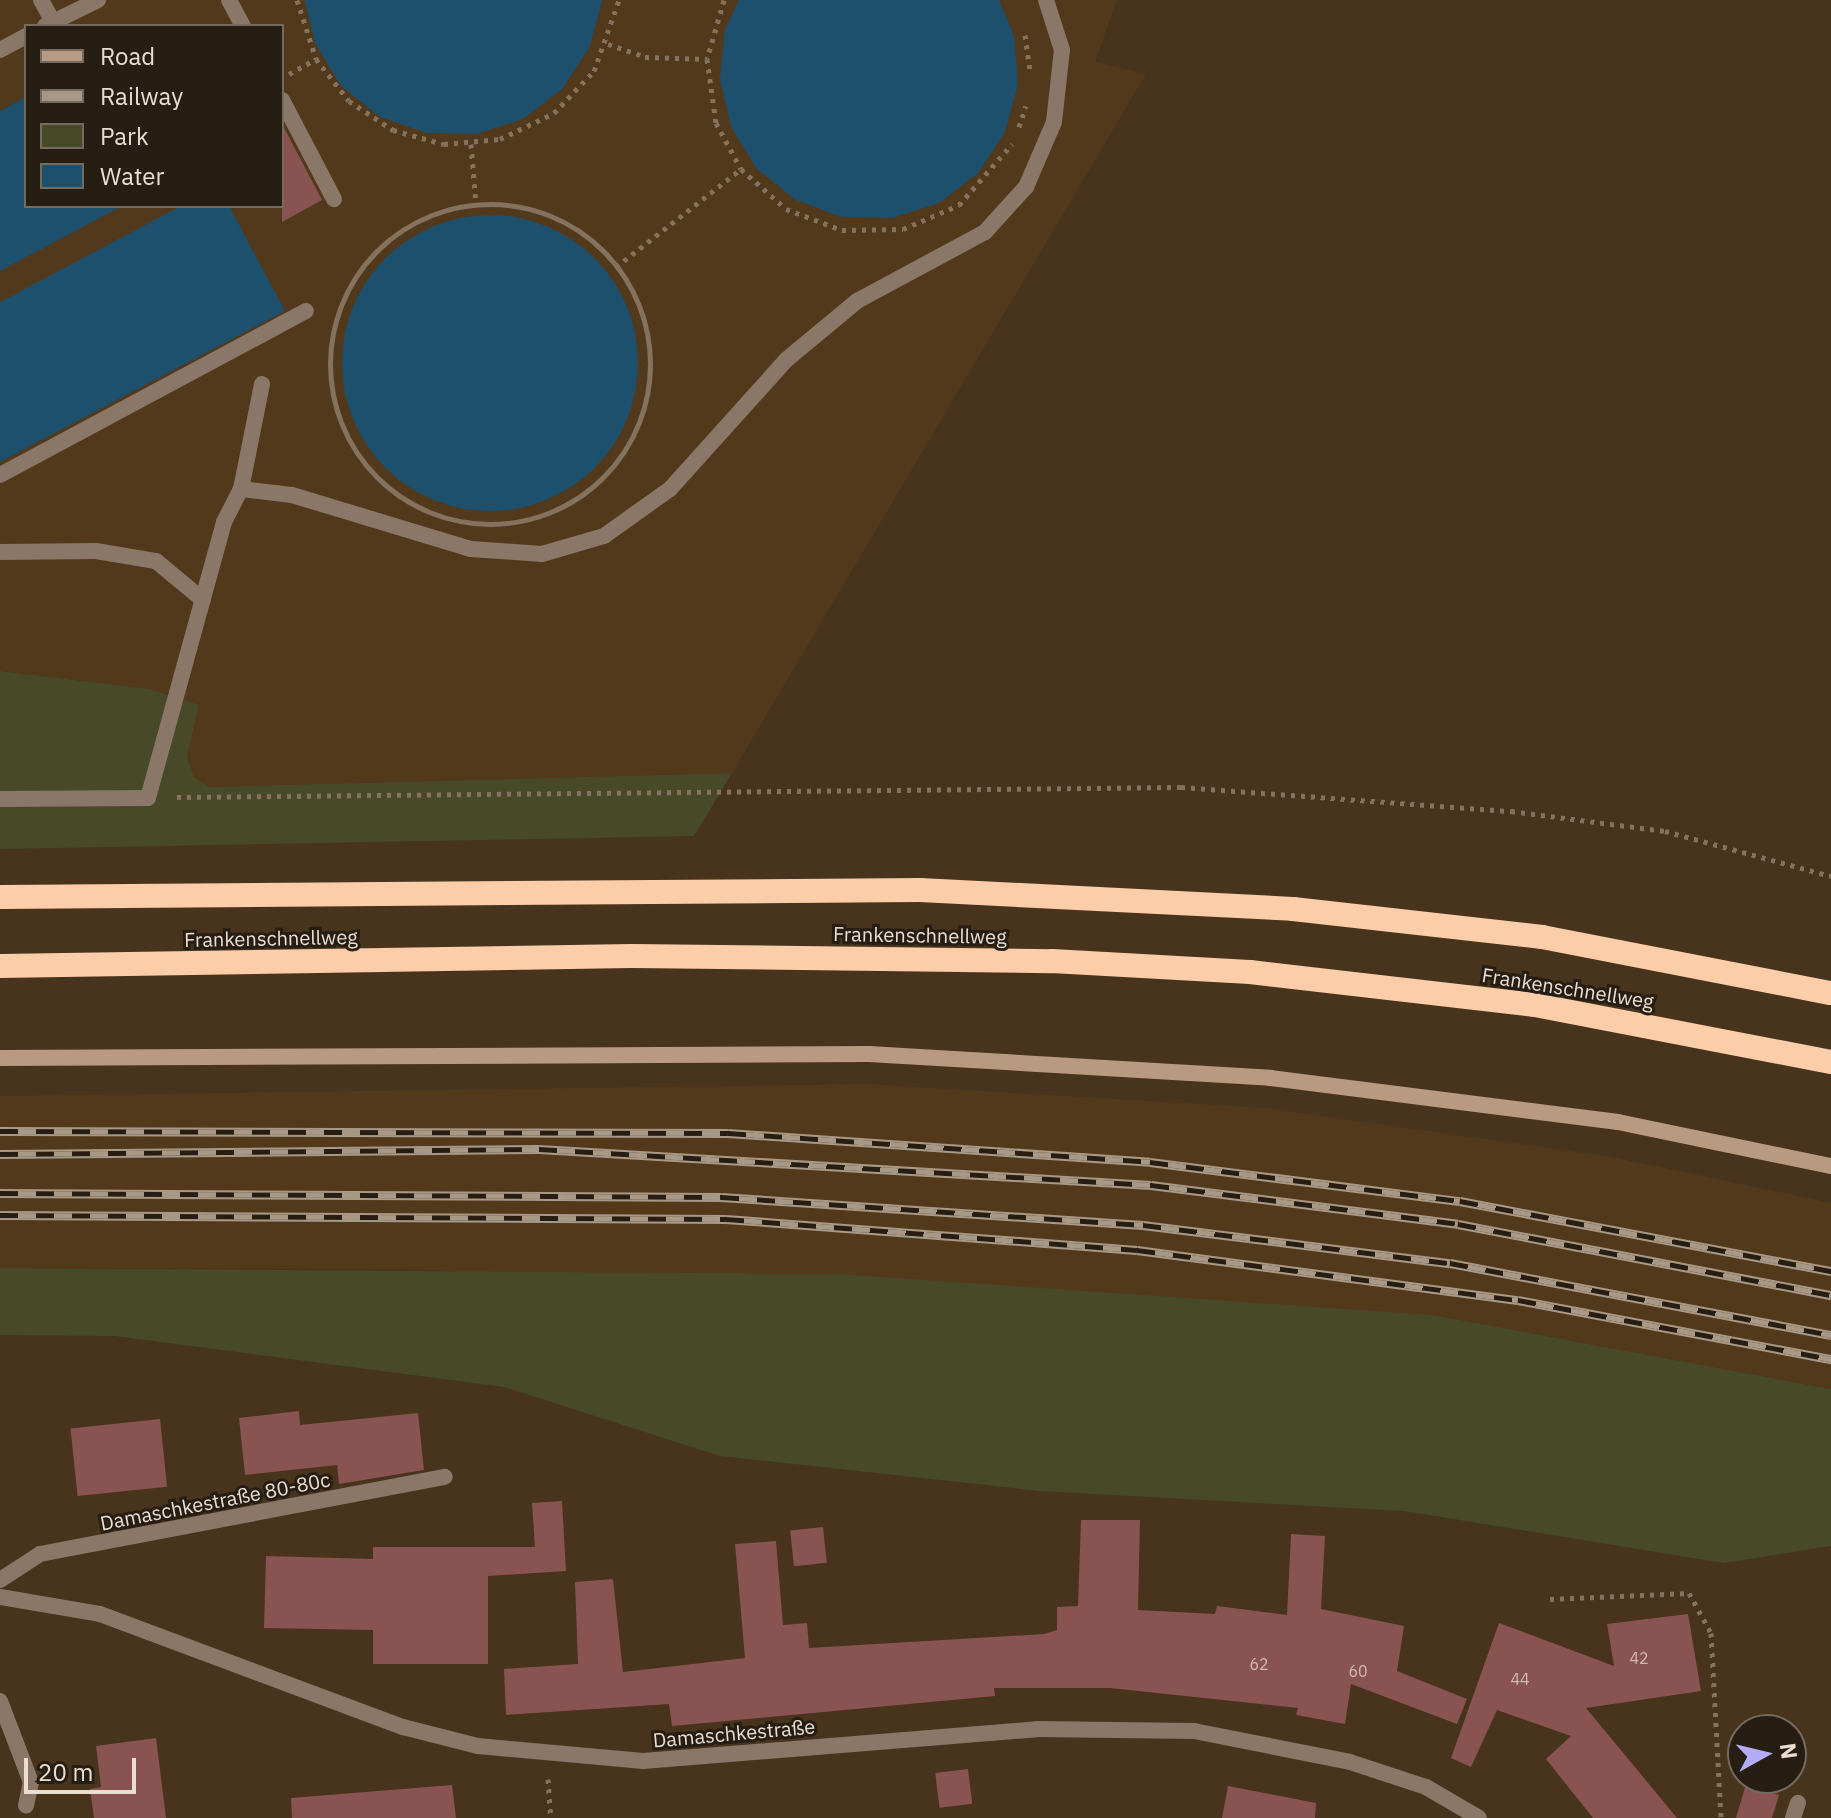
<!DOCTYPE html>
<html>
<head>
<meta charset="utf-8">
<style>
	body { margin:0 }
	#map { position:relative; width:1831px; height:1818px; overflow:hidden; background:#48331c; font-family:"IBM Plex Sans",sans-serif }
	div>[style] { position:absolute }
	.built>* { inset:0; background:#53391c }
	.green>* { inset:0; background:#474929 }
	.water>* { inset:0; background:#1d506c }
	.round { border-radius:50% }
	.building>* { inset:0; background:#885351; transform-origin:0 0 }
	.path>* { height:5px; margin-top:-2.5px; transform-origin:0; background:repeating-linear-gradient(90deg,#84725f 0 4px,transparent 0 10px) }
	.path>.ring { margin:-2.5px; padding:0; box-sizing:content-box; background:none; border:5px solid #84725f; border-radius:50% }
	.lane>* { height:16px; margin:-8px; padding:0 8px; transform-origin:8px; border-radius:8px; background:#8a7768 }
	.street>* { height:16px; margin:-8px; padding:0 8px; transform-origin:8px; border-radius:8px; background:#8a7768 }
	.secondary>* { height:16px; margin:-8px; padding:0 8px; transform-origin:8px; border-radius:8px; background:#b89a83 }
	.highway>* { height:24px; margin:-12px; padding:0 12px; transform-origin:12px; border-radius:12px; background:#fbcda9 }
	.rail>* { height:9px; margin-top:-4.5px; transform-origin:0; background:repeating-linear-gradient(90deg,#261d13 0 18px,#a89886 0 36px); box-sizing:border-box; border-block:2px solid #a89886 }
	span { translate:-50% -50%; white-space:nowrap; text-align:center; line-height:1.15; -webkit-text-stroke:6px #261d13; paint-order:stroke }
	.number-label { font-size:16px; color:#d2bbb0 }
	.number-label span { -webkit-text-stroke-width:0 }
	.street-label { font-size:20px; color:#ebded0 }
	.legend { position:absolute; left:24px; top:24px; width:260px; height:184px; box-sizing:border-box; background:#261d13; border:2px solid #756a5f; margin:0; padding:10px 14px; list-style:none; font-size:24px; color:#ebded0 }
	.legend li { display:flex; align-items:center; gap:16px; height:40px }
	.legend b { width:40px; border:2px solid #756a5f }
	.north { position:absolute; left:1727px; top:1714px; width:80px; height:80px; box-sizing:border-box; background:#261d13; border:2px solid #756a5f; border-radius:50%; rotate:82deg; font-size:22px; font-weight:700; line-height:32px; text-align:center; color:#ebded0 }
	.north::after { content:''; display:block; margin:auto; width:28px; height:36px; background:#b3adf9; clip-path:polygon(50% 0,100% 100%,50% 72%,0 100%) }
	.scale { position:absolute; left:24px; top:1758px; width:112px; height:36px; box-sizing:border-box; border:4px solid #ebded0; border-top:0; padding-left:10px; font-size:24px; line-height:28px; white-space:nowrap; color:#ebded0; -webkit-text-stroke:6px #261d13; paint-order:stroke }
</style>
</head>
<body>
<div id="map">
	<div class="built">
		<div style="clip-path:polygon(evenodd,0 0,1117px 0,1095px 62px,1146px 74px,732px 773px,210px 787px,194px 777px,187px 757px,199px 706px,149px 689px,0 671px,0 0,26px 26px,282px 26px,282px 206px,26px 206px,26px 26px)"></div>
		<div style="clip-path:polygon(866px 1084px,1265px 1108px,1612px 1157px,1831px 1203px,1831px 1389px,1433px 1315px,403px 1269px,0 1268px,0 1096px)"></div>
	</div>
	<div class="green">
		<div style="clip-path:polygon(0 671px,149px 689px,199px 705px,187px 757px,194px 777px,210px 787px,732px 773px,694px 836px,0 849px)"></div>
		<div style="clip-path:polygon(0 1268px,839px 1274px,1433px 1315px,1831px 1389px,1831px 1546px,1724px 1563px,1404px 1511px,1040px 1491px,720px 1456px,504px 1387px,115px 1336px,0 1335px)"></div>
	</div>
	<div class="water">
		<div style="clip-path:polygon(305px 0,602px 0,602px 1px,589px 48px,562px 89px,523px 119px,476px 134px,427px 133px,380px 117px,341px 86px,315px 43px)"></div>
		<div style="clip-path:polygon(739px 0,999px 0,1014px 36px,1018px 84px,1005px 132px,978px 173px,939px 203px,892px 218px,842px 217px,796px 200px,757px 169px,731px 127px,720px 79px,725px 30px)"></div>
		<div style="clip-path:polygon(26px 97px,26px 206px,122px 206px,0 271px,0 111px)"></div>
		<div style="clip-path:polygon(181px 206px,229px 206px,285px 311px,0 462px,0 302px)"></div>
		<div class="round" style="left:342px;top:215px;width:296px;height:296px"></div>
	</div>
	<div class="building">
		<div style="clip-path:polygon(282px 124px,322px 200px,282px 222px)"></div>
		<div style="clip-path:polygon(299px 1411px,300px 1425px,418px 1413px,424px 1470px,339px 1484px,337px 1465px,245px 1475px,239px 1418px)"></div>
		<div style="left:160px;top:1419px;width:68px;height:90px;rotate:84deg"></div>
		<div style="clip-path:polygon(562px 1501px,566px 1571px,488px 1576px,488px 1664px,373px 1664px,373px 1630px,264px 1628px,266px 1556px,373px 1559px,373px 1547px,535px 1547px,532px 1503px)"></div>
		<div style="clip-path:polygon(1081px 1520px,1140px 1520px,1138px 1610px,1215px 1614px,1217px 1606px,1287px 1615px,1291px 1534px,1325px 1536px,1321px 1609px,1404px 1626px,1397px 1671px,1467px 1699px,1457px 1724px,1351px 1684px,1345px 1724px,1296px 1715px,1298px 1708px,1110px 1688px,994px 1688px,995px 1696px,672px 1726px,669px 1704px,506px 1715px,504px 1669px,578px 1664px,575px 1582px,613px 1579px,623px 1672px,745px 1658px,735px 1544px,776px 1541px,783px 1625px,807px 1623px,809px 1648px,1044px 1634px,1057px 1630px,1057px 1607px,1078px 1606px)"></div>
		<div style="left:823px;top:1527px;width:36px;height:33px;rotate:84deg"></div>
		<div style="clip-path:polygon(1688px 1614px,1701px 1691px,1586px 1708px,1677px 1818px,1593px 1818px,1546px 1759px,1571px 1736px,1497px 1710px,1471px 1767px,1451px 1758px,1499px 1623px,1614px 1666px,1607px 1624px)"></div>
		<div style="clip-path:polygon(156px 1738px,166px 1818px,94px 1818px,90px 1789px,101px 1787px,96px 1746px)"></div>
		<div style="left:968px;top:1769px;width:35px;height:33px;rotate:83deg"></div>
		<div style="clip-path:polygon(1746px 1784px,1779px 1795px,1772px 1818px,1736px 1818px)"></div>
		<div style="clip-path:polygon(452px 1785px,456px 1818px,292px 1818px,291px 1798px)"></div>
		<div style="clip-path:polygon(1228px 1786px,1316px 1803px,1315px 1818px,1222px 1818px)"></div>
	</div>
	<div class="path">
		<div style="left:297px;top:0;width:62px;rotate:72.1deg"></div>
		<div style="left:316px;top:59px;width:53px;rotate:51.8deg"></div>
		<div style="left:349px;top:101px;width:53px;rotate:33.4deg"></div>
		<div style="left:393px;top:130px;width:53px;rotate:15.4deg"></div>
		<div style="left:444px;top:144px;width:56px;rotate:-5.1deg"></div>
		<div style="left:500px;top:139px;width:60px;rotate:-25.7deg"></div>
		<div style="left:554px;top:113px;width:58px;rotate:-46.4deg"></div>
		<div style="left:594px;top:71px;width:75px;rotate:-70.6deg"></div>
		<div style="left:724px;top:0;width:61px;rotate:106.1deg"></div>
		<div style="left:707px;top:59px;width:65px;rotate:82deg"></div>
		<div style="left:716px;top:123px;width:52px;rotate:61.5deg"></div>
		<div style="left:741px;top:169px;width:60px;rotate:41.6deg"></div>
		<div style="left:786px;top:209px;width:60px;rotate:20.6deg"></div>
		<div style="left:842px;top:230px;width:61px;rotate:-0.9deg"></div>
		<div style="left:903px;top:229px;width:61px;rotate:-23.2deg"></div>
		<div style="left:959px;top:205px;width:81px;rotate:-49deg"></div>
		<div style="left:1025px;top:35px;width:37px;rotate:82deg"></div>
		<div style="left:608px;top:44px;width:39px;rotate:19deg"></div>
		<div style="left:645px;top:57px;width:62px;rotate:1.8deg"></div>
		<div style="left:289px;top:74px;width:31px;rotate:-29deg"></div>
		<div style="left:1019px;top:127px;width:22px;rotate:-72deg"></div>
		<div style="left:471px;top:144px;width:61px;rotate:85.3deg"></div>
		<div class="ring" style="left:330px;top:204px;width:315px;height:315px"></div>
		<div style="left:616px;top:267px;width:159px;rotate:-38.1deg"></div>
		<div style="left:177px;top:797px;width:1004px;rotate:-0.57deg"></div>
		<div style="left:1181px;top:787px;width:331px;rotate:4.2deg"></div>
		<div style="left:1511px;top:811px;width:155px;rotate:7.4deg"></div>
		<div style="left:1665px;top:831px;width:172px;rotate:15.2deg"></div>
		<div style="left:1550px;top:1599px;width:139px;rotate:-2.5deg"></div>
		<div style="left:1689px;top:1593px;width:46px;rotate:61.2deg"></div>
		<div style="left:1711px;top:1633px;width:185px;rotate:86.9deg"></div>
		<div style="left:548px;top:1779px;width:39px;rotate:86deg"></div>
	</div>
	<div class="lane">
		<div style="left:41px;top:0;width:25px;rotate:61deg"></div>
		<div style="left:229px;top:0;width:30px;rotate:62deg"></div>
		<div style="left:45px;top:26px;width:59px;rotate:-26.1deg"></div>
		<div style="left:0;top:50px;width:30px;rotate:-28deg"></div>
		<div style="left:282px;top:100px;width:112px;rotate:62.3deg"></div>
		<div style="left:262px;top:384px;width:107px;rotate:101.3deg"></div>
		<div style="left:241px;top:489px;width:51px;rotate:6.7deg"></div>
		<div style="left:292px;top:495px;width:187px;rotate:16.8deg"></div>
		<div style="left:471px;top:549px;width:71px;rotate:4deg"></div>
		<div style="left:542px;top:554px;width:65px;rotate:-16.2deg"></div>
		<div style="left:604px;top:536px;width:81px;rotate:-35.5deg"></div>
		<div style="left:670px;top:489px;width:173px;rotate:-48deg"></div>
		<div style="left:786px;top:360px;width:92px;rotate:-39.7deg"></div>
		<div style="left:857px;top:301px;width:145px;rotate:-28.3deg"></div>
		<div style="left:985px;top:232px;width:61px;rotate:-47.7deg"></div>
		<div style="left:1026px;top:187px;width:71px;rotate:-66.7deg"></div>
		<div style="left:1054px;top:122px;width:72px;rotate:-83.7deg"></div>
		<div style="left:1062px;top:50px;width:52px;rotate:-107.7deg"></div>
		<div style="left:0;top:475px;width:347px;rotate:-28.2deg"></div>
		<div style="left:0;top:552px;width:96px;rotate:-0.6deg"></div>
		<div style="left:96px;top:551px;width:61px;rotate:9.5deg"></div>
		<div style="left:156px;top:561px;width:61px;rotate:39.7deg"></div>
		<div style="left:148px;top:798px;width:286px;rotate:-74.6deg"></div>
		<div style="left:224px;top:522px;width:37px;rotate:-63deg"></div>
		<div style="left:0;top:1701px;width:87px;rotate:69.1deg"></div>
		<div style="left:31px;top:1782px;width:24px;rotate:102deg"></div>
	</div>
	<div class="street">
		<div style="left:0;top:799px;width:148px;rotate:-0.4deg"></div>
		<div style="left:0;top:1580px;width:48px;rotate:-33deg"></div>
		<div style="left:40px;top:1554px;width:412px;rotate:-10.8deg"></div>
		<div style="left:0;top:1597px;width:101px;rotate:9.6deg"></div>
		<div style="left:100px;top:1614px;width:323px;rotate:20.5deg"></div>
		<div style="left:403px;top:1727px;width:77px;rotate:14.2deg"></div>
		<div style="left:478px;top:1746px;width:166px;rotate:5.2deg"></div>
		<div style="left:643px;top:1761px;width:395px;rotate:-4.6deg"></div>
		<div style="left:1037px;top:1729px;width:157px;rotate:0.7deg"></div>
		<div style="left:1194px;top:1731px;width:159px;rotate:11.2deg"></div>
		<div style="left:1350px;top:1762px;width:80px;rotate:18.2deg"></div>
		<div style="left:1426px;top:1787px;width:61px;rotate:30.3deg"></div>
		<div style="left:1793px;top:1818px;width:16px;rotate:-72deg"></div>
	</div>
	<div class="secondary">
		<div style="left:0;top:1058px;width:869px;rotate:-0.26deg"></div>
		<div style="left:869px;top:1054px;width:402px;rotate:3.4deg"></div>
		<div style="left:1270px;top:1078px;width:351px;rotate:7.2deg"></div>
		<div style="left:1618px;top:1122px;width:217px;rotate:11.7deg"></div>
	</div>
	<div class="highway">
		<div style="left:0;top:897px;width:920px;rotate:-0.44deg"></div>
		<div style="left:920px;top:890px;width:373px;rotate:2.9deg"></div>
		<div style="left:1293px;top:909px;width:251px;rotate:6.4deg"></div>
		<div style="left:1542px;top:937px;width:294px;rotate:11deg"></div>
		<div style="left:0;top:966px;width:632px;rotate:-0.91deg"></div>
		<div style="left:632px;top:956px;width:420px;rotate:0.7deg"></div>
		<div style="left:1052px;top:961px;width:198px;rotate:3.2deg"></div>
		<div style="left:1250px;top:972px;width:287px;rotate:6.6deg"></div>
		<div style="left:1535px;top:1005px;width:301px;rotate:10.9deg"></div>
	</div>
	<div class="rail">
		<div style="left:0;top:1131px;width:728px;rotate:0.16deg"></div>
		<div style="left:728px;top:1133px;width:423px;rotate:3.9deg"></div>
		<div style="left:1150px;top:1162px;width:312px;rotate:7.2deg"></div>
		<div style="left:1460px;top:1201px;width:378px;rotate:10.7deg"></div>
		<div style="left:0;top:1154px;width:539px;rotate:-0.53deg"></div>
		<div style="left:539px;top:1149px;width:613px;rotate:3.37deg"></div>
		<div style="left:1151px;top:1185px;width:309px;rotate:7.2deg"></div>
		<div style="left:1458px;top:1224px;width:380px;rotate:10.8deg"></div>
		<div style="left:0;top:1193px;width:721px;rotate:0.32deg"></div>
		<div style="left:721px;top:1197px;width:423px;rotate:3.8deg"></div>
		<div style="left:1143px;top:1225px;width:309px;rotate:7.1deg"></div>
		<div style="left:1450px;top:1263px;width:388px;rotate:10.7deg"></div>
		<div style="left:0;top:1215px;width:726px;rotate:0.32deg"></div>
		<div style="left:726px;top:1219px;width:412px;rotate:4.3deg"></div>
		<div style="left:1137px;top:1250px;width:384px;rotate:7.5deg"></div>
		<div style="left:1518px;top:1300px;width:319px;rotate:10.7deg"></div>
	</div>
	<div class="number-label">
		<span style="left:1639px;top:1658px">42</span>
		<span style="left:1259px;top:1664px">62</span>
		<span style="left:1358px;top:1671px">60</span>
		<span style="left:1520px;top:1679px">44</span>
	</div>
	<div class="street-label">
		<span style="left:920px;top:935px;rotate:1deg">Frankenschnellweg</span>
		<span style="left:271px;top:938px;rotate:-1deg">Frankenschnellweg</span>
		<span style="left:1568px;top:988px;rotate:9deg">Frankenschnellweg</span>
		<span style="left:215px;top:1501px;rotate:-11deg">Damaschkestraße 80-80c</span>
		<span style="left:734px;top:1733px;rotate:-5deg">Damaschkestraße</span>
	</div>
	<ul class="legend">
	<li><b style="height:10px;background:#b89a83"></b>Road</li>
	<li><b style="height:10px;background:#a89886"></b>Railway</li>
	<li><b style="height:22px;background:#474929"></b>Park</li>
	<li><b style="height:22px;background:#1d506c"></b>Water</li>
	</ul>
	<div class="north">N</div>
	<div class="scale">20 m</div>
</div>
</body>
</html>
